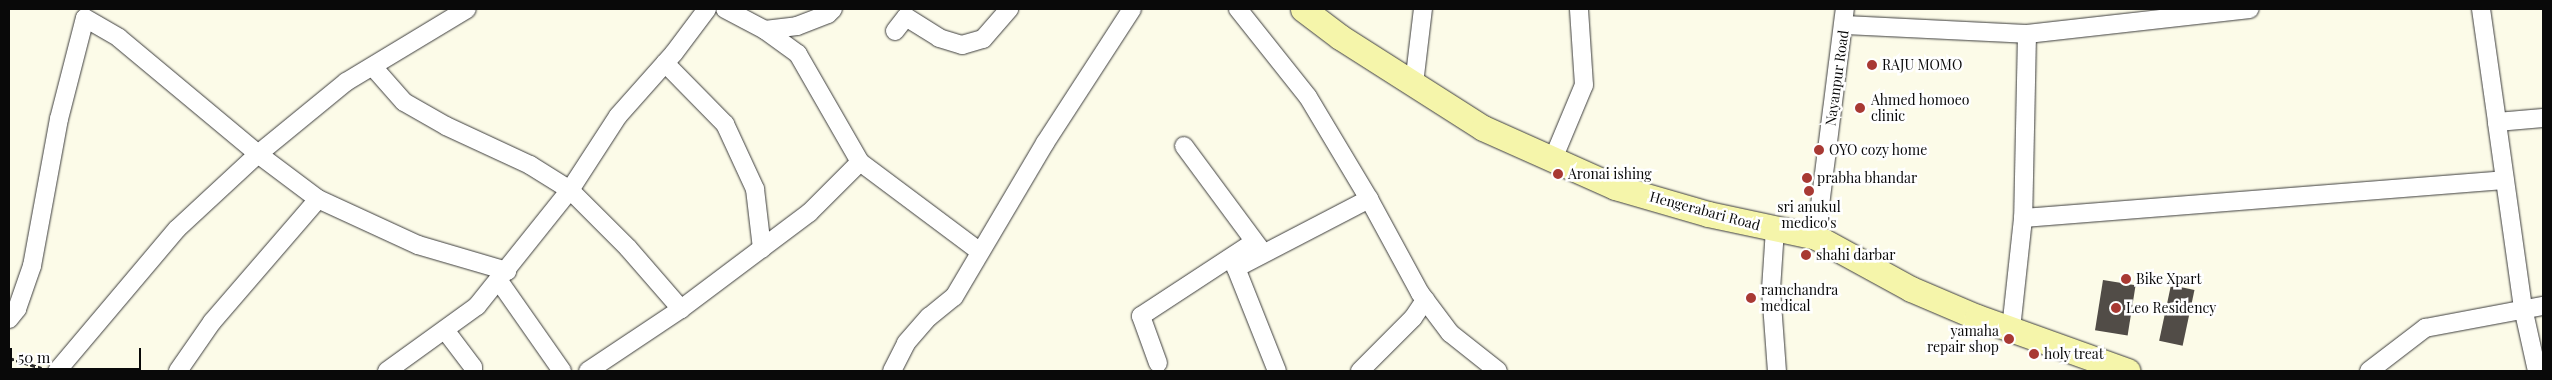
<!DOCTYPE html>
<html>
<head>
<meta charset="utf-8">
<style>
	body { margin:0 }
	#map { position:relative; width:2552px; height:380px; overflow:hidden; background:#fcfbe8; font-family:"Playfair Display",serif }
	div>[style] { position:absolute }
	.building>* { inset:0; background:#514c47; transform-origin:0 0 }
	.path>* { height:3px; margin-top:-1.5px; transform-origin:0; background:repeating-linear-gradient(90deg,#2b2b2b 0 5px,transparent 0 7.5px) }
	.roads { filter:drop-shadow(0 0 1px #3c3c3c) drop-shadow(0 0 1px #3c3c3c) }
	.minor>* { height:18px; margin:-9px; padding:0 9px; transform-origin:9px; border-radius:9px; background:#fff }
	.secondary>* { height:25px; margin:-12.5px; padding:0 12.5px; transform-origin:12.5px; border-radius:12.5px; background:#f5f5aa }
	.dots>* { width:14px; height:14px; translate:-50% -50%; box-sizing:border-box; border:2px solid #fff; border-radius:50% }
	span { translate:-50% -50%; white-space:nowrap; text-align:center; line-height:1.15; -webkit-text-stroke:5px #fff; paint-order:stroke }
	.poi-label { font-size:14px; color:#090909 }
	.left { translate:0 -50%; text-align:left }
	.right { translate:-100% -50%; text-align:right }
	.street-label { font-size:14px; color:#090909 }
	.frame { position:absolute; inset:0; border:10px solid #090909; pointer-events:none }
	.scale { position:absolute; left:10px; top:348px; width:131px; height:22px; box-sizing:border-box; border:2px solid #090909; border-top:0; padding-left:6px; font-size:15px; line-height:18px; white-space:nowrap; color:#090909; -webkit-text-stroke:4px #fff; paint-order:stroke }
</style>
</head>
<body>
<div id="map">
	<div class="building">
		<div style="left:2103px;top:280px;width:33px;height:51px;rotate:9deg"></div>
		<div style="left:2171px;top:285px;width:24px;height:57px;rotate:12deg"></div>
	</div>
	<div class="path">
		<div style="left:9px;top:358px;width:34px;rotate:17deg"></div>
	</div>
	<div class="roads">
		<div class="minor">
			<div style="left:1238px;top:9px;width:112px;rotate:51.5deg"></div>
			<div style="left:1308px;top:97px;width:119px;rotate:59.1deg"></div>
			<div style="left:1369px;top:199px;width:107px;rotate:61.5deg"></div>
			<div style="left:1420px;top:293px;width:50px;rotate:53.1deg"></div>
			<div style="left:1450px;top:333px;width:61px;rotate:38.4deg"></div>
			<div style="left:2481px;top:9px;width:114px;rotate:81.9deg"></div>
			<div style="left:1844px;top:25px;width:183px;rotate:2.8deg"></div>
			<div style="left:2027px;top:34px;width:184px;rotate:91.2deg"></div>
			<div style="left:2023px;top:218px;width:483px;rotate:-4.5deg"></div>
			<div style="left:765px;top:30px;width:32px;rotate:-7deg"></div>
			<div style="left:797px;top:26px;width:33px;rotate:-21deg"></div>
			<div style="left:828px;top:14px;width:7px;rotate:-45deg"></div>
			<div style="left:895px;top:31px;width:18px;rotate:-52deg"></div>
			<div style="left:906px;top:17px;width:39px;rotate:32deg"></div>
			<div style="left:939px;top:38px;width:24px;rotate:17deg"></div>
			<div style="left:962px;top:45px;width:22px;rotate:-16deg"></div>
			<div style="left:983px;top:39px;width:40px;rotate:-49deg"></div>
			<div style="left:2027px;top:34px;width:224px;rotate:-6.4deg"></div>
			<div style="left:665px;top:63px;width:86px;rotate:45.5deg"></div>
			<div style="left:725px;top:124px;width:72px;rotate:65.2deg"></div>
			<div style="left:755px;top:189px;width:60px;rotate:83.3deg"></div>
			<div style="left:374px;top:68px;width:45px;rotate:48.6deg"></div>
			<div style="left:404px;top:102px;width:48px;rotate:29.7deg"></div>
			<div style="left:446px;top:126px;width:93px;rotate:24.9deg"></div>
			<div style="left:530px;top:165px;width:47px;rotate:32deg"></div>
			<div style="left:570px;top:190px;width:82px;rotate:45deg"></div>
			<div style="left:628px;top:248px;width:81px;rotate:49deg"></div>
			<div style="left:1414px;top:84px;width:76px;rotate:-83.2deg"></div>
			<div style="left:1184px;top:146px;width:129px;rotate:53.5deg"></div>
			<div style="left:1553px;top:159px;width:80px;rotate:-67.3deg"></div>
			<div style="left:1584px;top:85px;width:76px;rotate:-93.8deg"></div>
			<div style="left:860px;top:162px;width:149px;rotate:36.8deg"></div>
			<div style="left:1775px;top:229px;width:61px;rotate:93.8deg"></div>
			<div style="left:1771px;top:290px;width:81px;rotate:85.8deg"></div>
			<div style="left:1816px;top:237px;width:230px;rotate:-82.8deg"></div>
			<div style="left:499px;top:281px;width:110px;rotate:55deg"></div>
			<div style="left:9px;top:319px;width:13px;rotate:-51deg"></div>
			<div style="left:17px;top:309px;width:46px;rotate:-70.8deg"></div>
			<div style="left:32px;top:266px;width:149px;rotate:-79.6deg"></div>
			<div style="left:59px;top:119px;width:104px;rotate:-75.6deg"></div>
			<div style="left:85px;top:18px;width:39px;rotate:30deg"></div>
			<div style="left:119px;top:38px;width:181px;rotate:39.8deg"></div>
			<div style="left:258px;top:154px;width:75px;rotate:36.9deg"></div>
			<div style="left:318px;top:199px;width:110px;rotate:24.7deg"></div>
			<div style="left:418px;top:245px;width:93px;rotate:16.3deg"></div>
			<div style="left:2011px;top:329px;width:112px;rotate:-83.8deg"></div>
			<div style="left:445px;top:330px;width:46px;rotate:52.9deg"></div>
			<div style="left:473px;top:367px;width:4px;rotate:90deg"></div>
			<div style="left:1158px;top:363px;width:50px;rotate:-109.9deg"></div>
			<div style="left:1141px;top:316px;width:135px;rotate:-33.2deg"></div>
			<div style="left:57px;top:371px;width:186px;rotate:-49.8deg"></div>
			<div style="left:177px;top:229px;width:110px;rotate:-42.8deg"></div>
			<div style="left:258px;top:154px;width:114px;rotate:-39.3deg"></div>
			<div style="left:346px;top:82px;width:141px;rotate:-31.1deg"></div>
			<div style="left:178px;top:371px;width:60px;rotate:-55.2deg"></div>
			<div style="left:212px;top:322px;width:162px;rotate:-49.2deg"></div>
			<div style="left:387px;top:371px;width:111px;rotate:-35.8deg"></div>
			<div style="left:477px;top:306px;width:149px;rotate:-51.3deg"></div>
			<div style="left:570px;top:190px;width:88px;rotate:-57deg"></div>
			<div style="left:618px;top:116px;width:84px;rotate:-48.4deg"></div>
			<div style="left:674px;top:53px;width:55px;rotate:-53.1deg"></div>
			<div style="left:588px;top:371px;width:112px;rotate:-33.7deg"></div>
			<div style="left:681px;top:309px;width:160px;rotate:-36.9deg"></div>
			<div style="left:809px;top:213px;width:72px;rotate:-45deg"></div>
			<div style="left:860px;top:162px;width:125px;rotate:-119.9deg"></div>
			<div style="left:798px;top:54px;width:41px;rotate:-144deg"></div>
			<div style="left:765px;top:30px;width:45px;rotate:-152.3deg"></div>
			<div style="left:892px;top:371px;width:31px;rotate:-63deg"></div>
			<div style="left:906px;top:343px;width:35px;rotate:-49deg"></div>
			<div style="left:929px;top:317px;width:32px;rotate:-39deg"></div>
			<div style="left:954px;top:297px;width:179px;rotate:-59.4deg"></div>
			<div style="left:1045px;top:143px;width:160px;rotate:-57deg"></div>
			<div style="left:1277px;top:371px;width:111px;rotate:-111.7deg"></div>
			<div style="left:1236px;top:268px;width:150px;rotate:-27.4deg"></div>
			<div style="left:1360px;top:371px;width:75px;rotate:-45deg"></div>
			<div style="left:1413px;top:318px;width:22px;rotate:-56deg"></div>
			<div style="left:2369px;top:371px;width:71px;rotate:-37.5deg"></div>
			<div style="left:2425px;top:328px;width:120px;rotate:-10.6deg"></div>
			<div style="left:2537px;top:371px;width:65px;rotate:-102.5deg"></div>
			<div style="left:2523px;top:308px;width:188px;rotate:-98deg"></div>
			<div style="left:2497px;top:122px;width:46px;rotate:-5deg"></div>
		</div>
		<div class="secondary">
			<div style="left:1303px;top:9px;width:46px;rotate:37.1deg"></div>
			<div style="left:1340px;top:37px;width:169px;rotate:32.5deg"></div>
			<div style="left:1483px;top:128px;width:145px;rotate:24.1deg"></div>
			<div style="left:1615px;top:187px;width:97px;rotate:16.2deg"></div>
			<div style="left:1708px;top:214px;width:110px;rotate:12deg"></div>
			<div style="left:1816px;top:237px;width:108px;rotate:28.7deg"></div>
			<div style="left:1911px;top:289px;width:72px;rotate:23deg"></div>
			<div style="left:1977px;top:317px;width:160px;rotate:19.7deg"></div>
		</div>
	</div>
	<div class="dots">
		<div style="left:1872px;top:65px;background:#a83933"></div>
		<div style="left:1860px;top:108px;background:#a83933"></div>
		<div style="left:1819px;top:150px;background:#a83933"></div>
		<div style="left:1558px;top:174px;background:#a83933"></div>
		<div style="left:1807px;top:178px;background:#a83933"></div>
		<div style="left:1809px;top:191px;background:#a83933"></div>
		<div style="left:1806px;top:255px;background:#a83933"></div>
		<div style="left:2126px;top:279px;background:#a83933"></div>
		<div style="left:1751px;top:298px;background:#a83933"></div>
		<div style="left:2116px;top:308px;background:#a83933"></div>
		<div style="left:2009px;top:339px;background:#a83933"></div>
		<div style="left:2034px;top:354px;background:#a83933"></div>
	</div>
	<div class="poi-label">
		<span class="left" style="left:1882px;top:65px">RAJU MOMO</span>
		<span class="left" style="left:1871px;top:108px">Ahmed homoeo<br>clinic</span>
		<span class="left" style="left:1829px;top:150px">OYO cozy home</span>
		<span class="left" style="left:1568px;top:174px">Aronai ishing</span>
		<span class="left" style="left:1817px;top:178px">prabha bhandar</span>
		<span style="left:1809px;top:215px">sri anukul<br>medico's</span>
		<span class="left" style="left:1816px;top:255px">shahi darbar</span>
		<span class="left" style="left:2136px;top:279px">Bike Xpart</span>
		<span class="left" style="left:1761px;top:298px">ramchandra<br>medical</span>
		<span class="left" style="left:2126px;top:308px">Leo Residency</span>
		<span class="right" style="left:1999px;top:339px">yamaha<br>repair shop</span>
		<span class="left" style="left:2044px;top:354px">holy treat</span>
	</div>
	<div class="street-label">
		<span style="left:1837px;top:78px;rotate:-82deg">Nayanpur Road</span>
		<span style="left:1705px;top:211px;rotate:15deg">Hengerabari Road</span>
	</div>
	<div class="frame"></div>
	<div class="scale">50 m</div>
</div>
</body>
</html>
